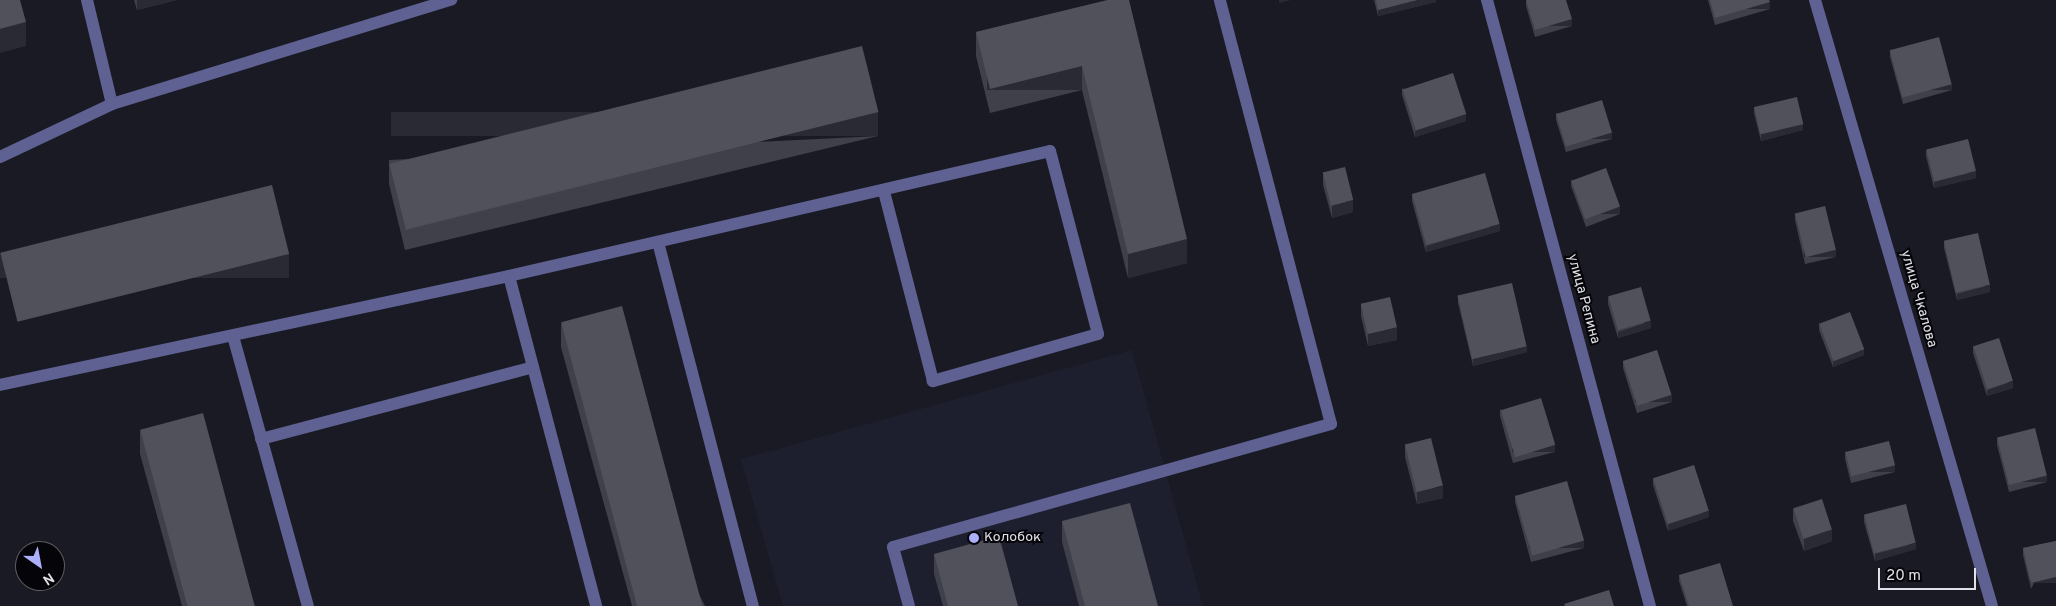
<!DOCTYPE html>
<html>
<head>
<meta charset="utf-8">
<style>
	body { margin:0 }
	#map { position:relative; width:2056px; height:606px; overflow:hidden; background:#191a23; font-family:Overpass,sans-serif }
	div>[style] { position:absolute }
	.built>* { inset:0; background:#1e1f2e }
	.minor>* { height:12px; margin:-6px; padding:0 6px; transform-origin:6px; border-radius:6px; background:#5f6192 }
	.wall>* { inset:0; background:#3f404a }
	.shaded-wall>* { inset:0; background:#292a33; transform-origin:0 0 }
	.building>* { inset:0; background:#50515b; transform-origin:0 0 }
	.dots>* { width:14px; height:14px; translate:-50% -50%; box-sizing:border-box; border:2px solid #050509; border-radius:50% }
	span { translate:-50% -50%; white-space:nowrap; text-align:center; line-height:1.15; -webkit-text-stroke:4px #050509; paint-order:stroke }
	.street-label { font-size:14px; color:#e0e0e7 }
	.poi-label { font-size:14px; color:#e0e0e7 }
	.left { translate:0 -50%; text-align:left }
	.north { position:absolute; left:15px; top:541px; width:50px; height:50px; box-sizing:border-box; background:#050509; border:1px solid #5d5d62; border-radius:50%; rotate:147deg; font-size:14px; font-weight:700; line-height:20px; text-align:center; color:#e0e0e7 }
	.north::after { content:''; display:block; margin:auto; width:18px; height:22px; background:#acaffb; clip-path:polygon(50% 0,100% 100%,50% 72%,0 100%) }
	.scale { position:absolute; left:1878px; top:568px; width:98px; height:22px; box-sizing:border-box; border:2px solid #e0e0e7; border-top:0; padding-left:6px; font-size:15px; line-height:18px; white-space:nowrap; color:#e0e0e7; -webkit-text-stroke:4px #050509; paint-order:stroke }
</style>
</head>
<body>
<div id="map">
	<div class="built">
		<div style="clip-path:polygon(1132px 350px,1203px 606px,783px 606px,741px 459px)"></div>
	</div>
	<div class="minor">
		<div style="left:87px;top:0;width:107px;rotate:76.5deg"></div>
		<div style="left:1487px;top:0;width:628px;rotate:74.95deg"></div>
		<div style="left:1815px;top:0;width:631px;rotate:73.72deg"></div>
		<div style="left:0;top:157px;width:124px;rotate:-25.3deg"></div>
		<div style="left:112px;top:104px;width:355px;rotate:-17.1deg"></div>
		<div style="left:658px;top:242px;width:376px;rotate:75.4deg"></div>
		<div style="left:509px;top:276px;width:341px;rotate:75.2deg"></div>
		<div style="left:233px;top:336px;width:280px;rotate:74.5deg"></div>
		<div style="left:0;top:385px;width:521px;rotate:-12.09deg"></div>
		<div style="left:509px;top:276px;width:555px;rotate:-13.01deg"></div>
		<div style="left:1050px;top:151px;width:189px;rotate:75.3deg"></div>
		<div style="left:1098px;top:334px;width:172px;rotate:164.1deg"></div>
		<div style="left:933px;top:381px;width:195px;rotate:-104.5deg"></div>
		<div style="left:261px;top:439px;width:281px;rotate:-14.8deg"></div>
		<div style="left:909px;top:606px;width:61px;rotate:-105.2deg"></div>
		<div style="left:893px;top:547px;width:455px;rotate:-15.7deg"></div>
		<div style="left:1331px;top:424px;width:438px;rotate:-104.7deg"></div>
	</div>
	<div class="wall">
		<div style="clip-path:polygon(134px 0,177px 0,137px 10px)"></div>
		<div style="clip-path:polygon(1108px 0,1187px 263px,1128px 278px,1082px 90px,990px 113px,976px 56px,976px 32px)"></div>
		<div style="clip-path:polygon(1374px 0,1436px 0,1436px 2px,1378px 16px)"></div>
		<div style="clip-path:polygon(1526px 0,1572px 26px,1535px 37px,1526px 6px)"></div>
		<div style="clip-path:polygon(1708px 0,1769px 0,1770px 9px,1715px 25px)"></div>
		<div style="clip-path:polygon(1890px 50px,1952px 90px,1903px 104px,1890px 57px)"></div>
		<div style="clip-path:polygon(1402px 88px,1466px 121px,1415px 137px,1402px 95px)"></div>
		<div style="clip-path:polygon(1754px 107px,1803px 130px,1761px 141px,1754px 113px)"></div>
		<div style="clip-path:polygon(1556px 113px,1612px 139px,1566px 152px,1556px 120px)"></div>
		<div style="clip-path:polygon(878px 136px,405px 250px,389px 184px,389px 160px)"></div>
		<div style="clip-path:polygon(1926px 150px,1976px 178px,1934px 188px,1926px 156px)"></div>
		<div style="clip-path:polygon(1323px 172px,1353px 212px,1332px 218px,1323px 185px)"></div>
		<div style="clip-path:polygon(1571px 180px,1620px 214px,1586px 227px,1571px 186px)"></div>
		<div style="clip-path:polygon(1412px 195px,1500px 231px,1426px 252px,1412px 201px)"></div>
		<div style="clip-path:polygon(1795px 214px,1836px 257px,1805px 264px,1795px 220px)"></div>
		<div style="clip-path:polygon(1944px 241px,1990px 292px,1957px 300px,1944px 248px)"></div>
		<div style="clip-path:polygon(1458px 297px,1527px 352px,1473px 366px,1458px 303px)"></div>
		<div style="clip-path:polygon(1608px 297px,1651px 328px,1618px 338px,1608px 304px)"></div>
		<div style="clip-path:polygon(1361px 304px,1397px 340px,1368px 346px,1361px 316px)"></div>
		<div style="clip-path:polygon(561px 323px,705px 606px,632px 606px,561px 347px)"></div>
		<div style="clip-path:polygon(1819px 323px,1864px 355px,1833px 367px,1819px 330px)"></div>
		<div style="clip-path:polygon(1973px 346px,2013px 388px,1987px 396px,1973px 353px)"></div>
		<div style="clip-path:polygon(1623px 361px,1672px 402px,1637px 413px,1623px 368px)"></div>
		<div style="clip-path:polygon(1500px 409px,1555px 452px,1513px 463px,1500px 416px)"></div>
		<div style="clip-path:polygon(140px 430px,255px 606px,182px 606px,140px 454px)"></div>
		<div style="clip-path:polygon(1997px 438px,2047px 482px,2009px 492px,1997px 445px)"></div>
		<div style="clip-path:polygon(1405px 445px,1443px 498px,1417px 504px,1405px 457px)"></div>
		<div style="clip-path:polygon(1845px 452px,1895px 472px,1851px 483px,1845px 459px)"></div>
		<div style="clip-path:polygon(1653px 478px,1709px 517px,1668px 531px,1653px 485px)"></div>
		<div style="clip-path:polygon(1515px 495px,1584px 548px,1531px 562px,1515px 502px)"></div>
		<div style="clip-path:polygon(1793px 508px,1832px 541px,1804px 551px,1793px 521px)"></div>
		<div style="clip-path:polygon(1864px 515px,1916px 549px,1875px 561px,1864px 522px)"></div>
		<div style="clip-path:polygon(1062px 521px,1158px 606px,1079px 606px,1062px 542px)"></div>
		<div style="clip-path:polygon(2056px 541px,2031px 589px,2023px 555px,2023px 548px)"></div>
		<div style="clip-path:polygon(934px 554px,1018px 606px,943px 606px,934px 574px)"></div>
		<div style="clip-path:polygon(1679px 575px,1733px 606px,1687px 606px,1679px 581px)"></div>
	</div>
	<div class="shaded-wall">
		<div style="clip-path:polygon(137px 0,177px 0,137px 10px)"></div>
		<div style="clip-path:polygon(1279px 0,1291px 0,1279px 3px)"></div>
		<div style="clip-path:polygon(1417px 0,1436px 0,1436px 2px,1378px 16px,1378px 10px)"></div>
		<div style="left:1770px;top:2px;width:7px;height:57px;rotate:90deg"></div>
		<div style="left:1572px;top:19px;width:7px;height:39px;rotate:90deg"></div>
		<div style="clip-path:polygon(26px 22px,26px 46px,0 53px,0 29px)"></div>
		<div style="left:1082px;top:66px;width:24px;height:95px;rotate:90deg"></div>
		<div style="left:1952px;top:84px;width:6px;height:51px;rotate:90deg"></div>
		<div style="left:878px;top:112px;width:24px;height:487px;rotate:90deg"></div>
		<div style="clip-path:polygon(1466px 114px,1466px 121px,1415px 137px,1415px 131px)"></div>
		<div style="clip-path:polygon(1803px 124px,1803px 130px,1761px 141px,1761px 134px)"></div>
		<div style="left:1612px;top:132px;width:7px;height:48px;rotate:90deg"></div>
		<div style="clip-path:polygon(1976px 171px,1976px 178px,1934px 188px,1934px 182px)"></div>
		<div style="clip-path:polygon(1353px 200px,1353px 212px,1332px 218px,1332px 206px)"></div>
		<div style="left:1620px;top:207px;width:7px;height:36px;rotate:90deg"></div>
		<div style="clip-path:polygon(1500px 224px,1500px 231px,1426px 252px,1426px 246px)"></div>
		<div style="clip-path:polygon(1187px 239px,1187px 263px,1128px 278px,1128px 254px)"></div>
		<div style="left:1836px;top:250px;width:7px;height:32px;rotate:90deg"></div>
		<div style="left:289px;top:254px;width:24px;height:297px;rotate:90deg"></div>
		<div style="clip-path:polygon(1990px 285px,1990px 292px,1957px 300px,1957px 294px)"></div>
		<div style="clip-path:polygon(1651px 321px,1651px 328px,1618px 338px,1618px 332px)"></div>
		<div style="clip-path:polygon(1397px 327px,1397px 340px,1368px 346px,1368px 334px)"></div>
		<div style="clip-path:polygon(1527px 346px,1527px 352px,1473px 366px,1473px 359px)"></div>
		<div style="clip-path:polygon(1864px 349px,1864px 355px,1833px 367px,1833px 360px)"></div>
		<div style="clip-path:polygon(2013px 381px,2013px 388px,1987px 396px,1987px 390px)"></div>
		<div style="left:1672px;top:395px;width:7px;height:37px;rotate:90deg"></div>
		<div style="left:1555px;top:445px;width:7px;height:43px;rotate:90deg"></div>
		<div style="left:1895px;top:465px;width:7px;height:45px;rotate:90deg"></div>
		<div style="left:2047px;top:475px;width:7px;height:39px;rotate:90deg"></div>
		<div style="clip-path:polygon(1443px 486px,1443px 498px,1417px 504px,1417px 492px)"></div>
		<div style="clip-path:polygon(1709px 511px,1709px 517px,1668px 531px,1668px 524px)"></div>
		<div style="clip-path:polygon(1832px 529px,1832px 541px,1804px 551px,1804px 539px)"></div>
		<div style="left:1584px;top:541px;width:7px;height:55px;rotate:90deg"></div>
		<div style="clip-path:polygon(1916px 543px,1916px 549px,1875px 561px,1875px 554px)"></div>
		<div style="left:2056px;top:577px;width:6px;height:26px;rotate:90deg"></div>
	</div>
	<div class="building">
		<div style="clip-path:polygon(0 0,20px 0,26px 22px,0 29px)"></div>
		<div style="clip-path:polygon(1108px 0,1129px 0,1187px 239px,1128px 254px,1082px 66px,990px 89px,976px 32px)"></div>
		<div style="clip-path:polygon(1376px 0,1417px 0,1378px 10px)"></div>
		<div style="clip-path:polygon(1526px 0,1566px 0,1572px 19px,1535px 30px)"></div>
		<div style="clip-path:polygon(1710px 0,1769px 0,1770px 2px,1715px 18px)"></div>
		<div style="left:1939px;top:37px;width:49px;height:51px;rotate:75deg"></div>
		<div style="left:862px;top:46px;width:68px;height:487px;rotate:76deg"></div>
		<div style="left:1453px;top:73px;width:43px;height:53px;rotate:72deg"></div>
		<div style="left:1797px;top:97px;width:28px;height:44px;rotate:77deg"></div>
		<div style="left:1602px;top:100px;width:34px;height:48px;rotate:73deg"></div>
		<div style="left:1968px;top:139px;width:33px;height:43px;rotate:76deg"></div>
		<div style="left:1345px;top:167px;width:34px;height:23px;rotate:76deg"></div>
		<div style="left:1606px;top:168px;width:41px;height:37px;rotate:70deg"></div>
		<div style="left:1485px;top:173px;width:53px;height:76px;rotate:74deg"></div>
		<div style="left:272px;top:185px;width:71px;height:280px;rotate:76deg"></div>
		<div style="left:1825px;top:206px;width:45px;height:31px;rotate:76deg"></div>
		<div style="left:1978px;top:233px;width:53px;height:35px;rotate:77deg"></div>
		<div style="left:1512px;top:283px;width:65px;height:56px;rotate:77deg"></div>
		<div style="left:1641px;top:287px;width:35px;height:34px;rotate:74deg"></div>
		<div style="left:1390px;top:297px;width:31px;height:30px;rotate:77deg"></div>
		<div style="left:622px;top:306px;width:311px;height:63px;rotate:75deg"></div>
		<div style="left:1850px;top:312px;width:40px;height:33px;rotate:69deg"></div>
		<div style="left:1999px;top:338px;width:45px;height:27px;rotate:72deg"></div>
		<div style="left:1657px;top:350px;width:47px;height:36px;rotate:72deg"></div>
		<div style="left:1541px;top:398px;width:49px;height:42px;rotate:73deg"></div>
		<div style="left:203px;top:413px;width:200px;height:65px;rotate:75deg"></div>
		<div style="left:2035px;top:428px;width:49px;height:39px;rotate:76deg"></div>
		<div style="left:1431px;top:438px;width:49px;height:27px;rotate:76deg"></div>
		<div style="left:1889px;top:441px;width:25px;height:45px;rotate:76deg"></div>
		<div style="left:1694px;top:465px;width:48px;height:43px;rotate:72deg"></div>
		<div style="left:1567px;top:481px;width:62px;height:54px;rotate:74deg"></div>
		<div style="left:1822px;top:499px;width:32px;height:30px;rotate:72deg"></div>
		<div style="clip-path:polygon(1130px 503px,1158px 606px,1085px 606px,1062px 521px)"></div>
		<div style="left:1906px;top:504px;width:40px;height:43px;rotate:76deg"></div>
		<div style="clip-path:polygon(999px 536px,1018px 606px,948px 606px,934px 554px)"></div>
		<div style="clip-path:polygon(2056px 541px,2056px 577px,2031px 583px,2023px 548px)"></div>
		<div style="clip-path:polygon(1720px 563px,1733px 606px,1689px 606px,1679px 575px)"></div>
		<div style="clip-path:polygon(1609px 590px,1614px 606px,1565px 606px,1564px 604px)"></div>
	</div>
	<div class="dots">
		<div style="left:974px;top:538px;background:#acaffb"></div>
	</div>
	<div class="street-label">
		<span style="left:1583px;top:299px;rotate:75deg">улица Репина</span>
		<span style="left:1918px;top:299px;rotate:74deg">улица Чкалова</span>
	</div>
	<div class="poi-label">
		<span class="left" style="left:984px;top:538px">Колобок</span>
	</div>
	<div class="north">N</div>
	<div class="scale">20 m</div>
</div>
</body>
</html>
